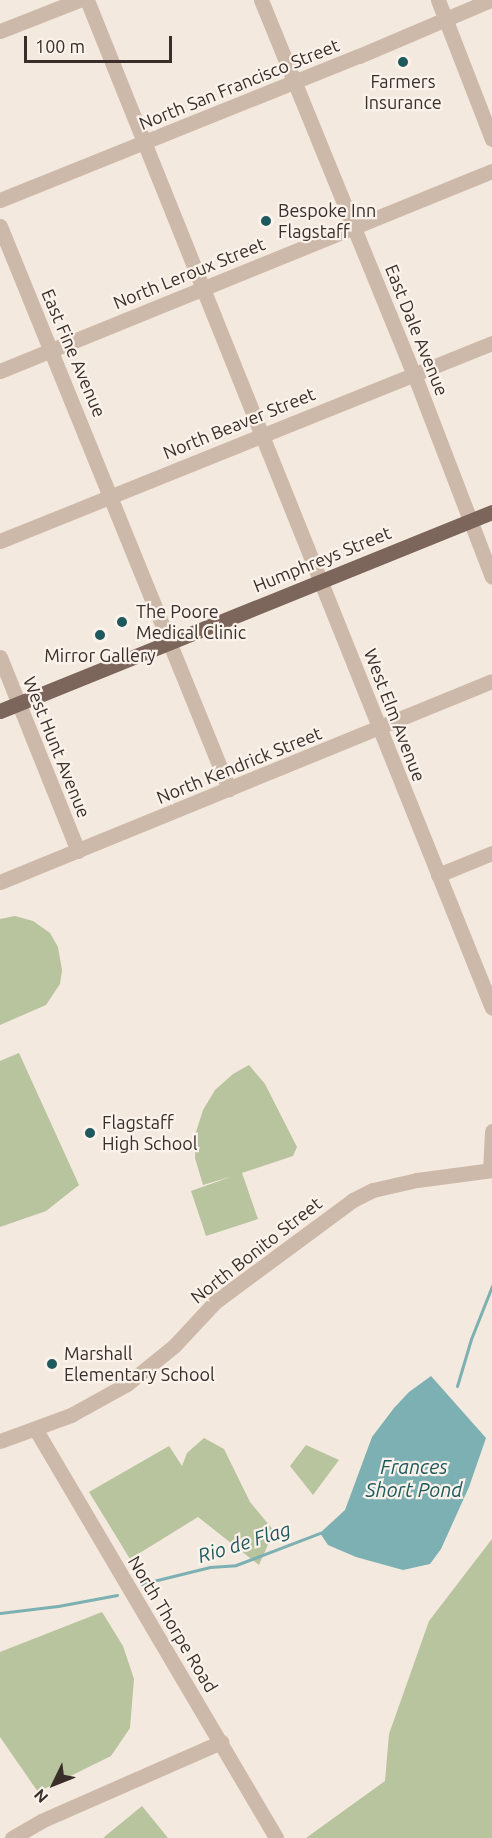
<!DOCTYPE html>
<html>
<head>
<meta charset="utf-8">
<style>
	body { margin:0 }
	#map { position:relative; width:492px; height:1838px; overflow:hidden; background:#f4e9de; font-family:Ubuntu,sans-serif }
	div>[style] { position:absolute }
	.green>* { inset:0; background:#b7c49d }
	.water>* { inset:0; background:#7cb0b2 }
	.stream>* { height:3px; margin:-1.5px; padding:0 1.5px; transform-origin:1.5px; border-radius:1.5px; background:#7cb0b2 }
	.minor>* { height:15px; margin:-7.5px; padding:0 7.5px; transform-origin:7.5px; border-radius:7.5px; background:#cdb9a9 }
	.major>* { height:15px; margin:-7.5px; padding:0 7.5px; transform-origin:7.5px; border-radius:7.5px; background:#7c655a }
	.dots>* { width:16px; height:16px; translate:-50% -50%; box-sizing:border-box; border:3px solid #fbf3eb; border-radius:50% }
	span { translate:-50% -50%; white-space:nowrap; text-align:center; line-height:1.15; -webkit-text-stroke:4.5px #fbf3eb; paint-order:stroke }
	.poi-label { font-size:18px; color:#392e29 }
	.left { translate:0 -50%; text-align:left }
	.street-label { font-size:18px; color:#392e29 }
	.water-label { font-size:20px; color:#1d595d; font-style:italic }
	.north { position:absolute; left:24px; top:1754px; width:60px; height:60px; -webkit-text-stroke:4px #fbf3eb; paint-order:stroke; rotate:227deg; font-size:16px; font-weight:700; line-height:24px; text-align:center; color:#392e29 }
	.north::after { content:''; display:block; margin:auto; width:21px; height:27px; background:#392e29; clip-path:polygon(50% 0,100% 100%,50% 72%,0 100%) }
	.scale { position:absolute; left:24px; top:36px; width:148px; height:27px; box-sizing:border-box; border:3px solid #392e29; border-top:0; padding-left:8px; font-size:18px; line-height:21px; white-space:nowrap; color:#392e29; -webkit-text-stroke:4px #fbf3eb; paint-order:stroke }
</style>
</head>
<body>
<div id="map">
	<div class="green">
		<div style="clip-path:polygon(15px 916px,33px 921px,50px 933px,58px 947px,62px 970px,60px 984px,46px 1005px,0 1025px,0 919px)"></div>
		<div style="clip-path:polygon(19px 1053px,79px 1185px,46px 1211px,0 1227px,0 1061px)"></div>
		<div style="clip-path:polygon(249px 1065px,265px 1084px,297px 1147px,293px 1156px,242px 1173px,258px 1219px,206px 1236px,191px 1191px,233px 1176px,203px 1185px,195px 1158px,196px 1132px,203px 1110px,215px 1090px,233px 1074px)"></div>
		<div style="clip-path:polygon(204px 1438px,224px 1449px,250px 1502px,274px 1531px,259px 1565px,198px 1517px,130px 1559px,89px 1492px,169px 1446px,182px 1466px,187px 1453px)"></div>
		<div style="clip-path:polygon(306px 1445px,339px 1460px,313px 1495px,290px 1466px)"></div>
		<div style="clip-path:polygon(492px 1539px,492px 1838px,306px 1838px,385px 1781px,389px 1734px,429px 1621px)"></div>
		<div style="clip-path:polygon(102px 1612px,123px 1646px,134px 1679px,130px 1728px,111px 1756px,38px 1792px,0 1737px,0 1652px)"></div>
		<div style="clip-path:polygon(142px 1806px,168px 1838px,103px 1838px)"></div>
	</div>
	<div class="water">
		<div style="clip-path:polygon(431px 1376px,486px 1438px,469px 1487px,441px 1549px,430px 1564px,403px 1570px,356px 1557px,328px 1545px,320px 1533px,345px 1510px,372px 1437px,394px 1408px,409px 1392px)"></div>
	</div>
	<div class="stream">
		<div style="left:457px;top:1386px;width:49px;rotate:-73.4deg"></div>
		<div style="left:471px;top:1339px;width:57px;rotate:-68.4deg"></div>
		<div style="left:141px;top:1584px;width:71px;rotate:-13.8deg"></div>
		<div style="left:210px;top:1567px;width:26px;rotate:-4deg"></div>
		<div style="left:236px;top:1565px;width:90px;rotate:-20.9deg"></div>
		<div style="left:0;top:1613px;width:58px;rotate:-6.9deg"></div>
		<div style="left:58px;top:1606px;width:60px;rotate:-10.6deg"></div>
	</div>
	<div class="minor">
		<div style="left:87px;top:0;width:1086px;rotate:68.11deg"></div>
		<div style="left:261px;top:0;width:404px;rotate:67.8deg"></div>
		<div style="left:414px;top:374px;width:217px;rotate:69deg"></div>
		<div style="left:438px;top:0;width:149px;rotate:68.8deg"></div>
		<div style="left:0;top:31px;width:85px;rotate:-21.4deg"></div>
		<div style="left:0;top:200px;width:387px;rotate:-21.9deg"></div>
		<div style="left:359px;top:56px;width:142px;rotate:-23.1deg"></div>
		<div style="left:0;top:226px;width:608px;rotate:67.87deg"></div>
		<div style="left:0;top:371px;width:531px;rotate:-22.12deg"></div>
		<div style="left:0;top:541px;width:530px;rotate:-21.92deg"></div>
		<div style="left:0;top:657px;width:209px;rotate:68.1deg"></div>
		<div style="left:438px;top:875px;width:58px;rotate:-22.2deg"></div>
		<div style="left:0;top:882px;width:531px;rotate:-22.22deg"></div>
		<div style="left:490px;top:1170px;width:39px;rotate:-87deg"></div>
		<div style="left:36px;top:1430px;width:473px;rotate:59.5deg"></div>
		<div style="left:0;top:1441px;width:76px;rotate:-20.1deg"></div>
		<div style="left:71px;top:1415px;width:64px;rotate:-29deg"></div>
		<div style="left:127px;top:1384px;width:60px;rotate:-39deg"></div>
		<div style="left:174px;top:1346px;width:60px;rotate:-47deg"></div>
		<div style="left:215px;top:1302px;width:172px;rotate:-36.5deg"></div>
		<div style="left:353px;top:1200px;width:22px;rotate:-27deg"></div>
		<div style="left:373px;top:1190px;width:45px;rotate:-12.8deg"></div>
		<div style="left:417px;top:1180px;width:76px;rotate:-7.6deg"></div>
		<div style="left:12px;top:1838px;width:34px;rotate:-30deg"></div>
		<div style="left:41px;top:1821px;width:197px;rotate:-23.7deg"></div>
	</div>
	<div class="major">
		<div style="left:0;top:711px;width:531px;rotate:-22.02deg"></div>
	</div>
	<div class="dots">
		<div style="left:403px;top:62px;background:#1d595d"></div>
		<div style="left:266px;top:221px;background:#1d595d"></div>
		<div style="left:122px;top:622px;background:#1d595d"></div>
		<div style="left:100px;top:635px;background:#1d595d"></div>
		<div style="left:90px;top:1133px;background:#1d595d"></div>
		<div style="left:52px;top:1364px;background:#1d595d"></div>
	</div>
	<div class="poi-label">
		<span style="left:403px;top:92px">Farmers<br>Insurance</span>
		<span class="left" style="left:278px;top:221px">Bespoke Inn<br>Flagstaff</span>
		<span class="left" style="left:136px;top:622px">The Poore<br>Medical Clinic</span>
		<span style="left:100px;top:655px">Mirror Gallery</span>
		<span class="left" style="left:102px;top:1133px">Flagstaff<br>High School</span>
		<span class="left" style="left:64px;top:1364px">Marshall<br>Elementary School</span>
	</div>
	<div class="street-label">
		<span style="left:239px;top:84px;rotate:-22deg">North San Francisco Street</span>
		<span style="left:189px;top:273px;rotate:-22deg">North Leroux Street</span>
		<span style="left:417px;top:330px;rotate:68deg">East Dale Avenue</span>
		<span style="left:74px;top:353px;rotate:67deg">East Fine Avenue</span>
		<span style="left:239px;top:423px;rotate:-22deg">North Beaver Street</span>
		<span style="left:322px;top:559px;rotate:-22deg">Humphreys Street</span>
		<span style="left:395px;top:715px;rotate:69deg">West Elm Avenue</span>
		<span style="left:57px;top:747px;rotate:68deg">West Hunt Avenue</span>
		<span style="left:239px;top:765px;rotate:-22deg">North Kendrick Street</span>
		<span style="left:256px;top:1250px;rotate:-38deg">North Bonito Street</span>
		<span style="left:173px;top:1624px;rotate:59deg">North Thorpe Road</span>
	</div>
	<div class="water-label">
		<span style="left:414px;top:1478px">Frances<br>Short Pond</span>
		<span style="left:244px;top:1542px;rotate:-17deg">Rio de Flag</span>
	</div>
	<div class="north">N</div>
	<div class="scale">100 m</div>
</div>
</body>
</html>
